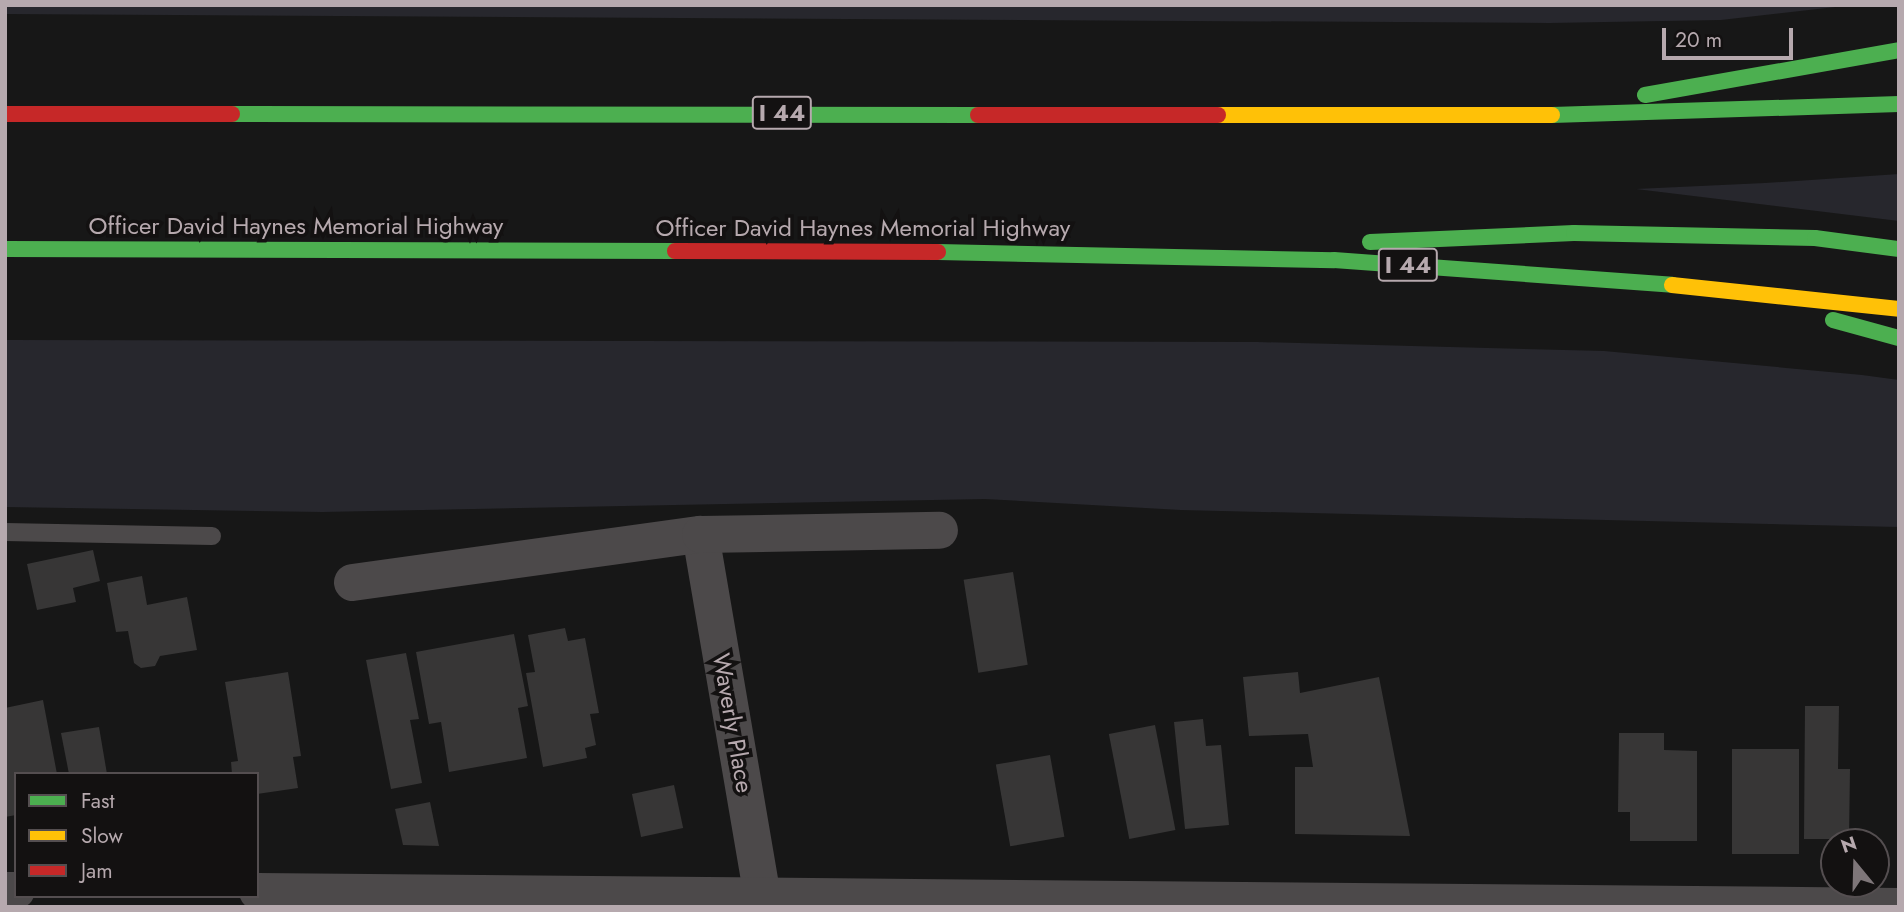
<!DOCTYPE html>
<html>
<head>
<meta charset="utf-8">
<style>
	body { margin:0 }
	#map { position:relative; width:1904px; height:912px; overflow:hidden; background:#171717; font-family:Jost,sans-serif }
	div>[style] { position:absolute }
	.green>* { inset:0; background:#27272d }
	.building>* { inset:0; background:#373636; transform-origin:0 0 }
	.lane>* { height:18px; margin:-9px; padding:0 9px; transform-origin:9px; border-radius:9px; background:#4c494a }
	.street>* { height:37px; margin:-18.5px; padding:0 18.5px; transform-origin:18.5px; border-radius:18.5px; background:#4c494a }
	.fast>* { height:16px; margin:-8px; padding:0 8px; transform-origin:8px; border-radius:8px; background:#4caf50 }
	.slow>* { height:16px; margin:-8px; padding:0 8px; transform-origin:8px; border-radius:8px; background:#ffc107 }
	.jam>* { height:16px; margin:-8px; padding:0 8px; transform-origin:8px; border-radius:8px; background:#c62828 }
	span { translate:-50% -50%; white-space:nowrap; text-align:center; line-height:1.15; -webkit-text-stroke:7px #131111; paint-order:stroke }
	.shield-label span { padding:2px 5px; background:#131111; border:2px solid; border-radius:5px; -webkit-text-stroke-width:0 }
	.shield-label { font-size:23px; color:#b6a9ae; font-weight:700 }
	.street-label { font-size:24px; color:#b6a9ae }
	.frame { position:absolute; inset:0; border:7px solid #b6a9ae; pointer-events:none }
	.legend { position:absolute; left:14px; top:772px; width:245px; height:126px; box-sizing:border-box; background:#131111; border:2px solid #544e50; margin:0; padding:9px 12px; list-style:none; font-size:21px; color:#b6a9ae }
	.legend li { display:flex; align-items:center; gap:14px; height:35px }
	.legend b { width:35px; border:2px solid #544e50 }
	.north { position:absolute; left:1820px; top:828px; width:70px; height:70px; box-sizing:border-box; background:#131111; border:2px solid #544e50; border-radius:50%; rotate:341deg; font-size:19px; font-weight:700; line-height:28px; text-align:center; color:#b6a9ae }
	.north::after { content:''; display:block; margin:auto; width:24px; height:32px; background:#7e7679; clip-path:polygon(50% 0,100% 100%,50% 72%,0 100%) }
	.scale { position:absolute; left:1662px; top:28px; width:131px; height:32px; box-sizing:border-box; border:4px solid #b6a9ae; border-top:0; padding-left:9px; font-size:21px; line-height:24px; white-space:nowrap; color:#b6a9ae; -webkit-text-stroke:5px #131111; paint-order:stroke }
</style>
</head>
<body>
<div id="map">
	<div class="green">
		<div style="clip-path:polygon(5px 5px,1853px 5px,1721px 20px,1549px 23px,5px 14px)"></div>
		<div style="clip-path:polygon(1899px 174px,1899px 221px,1636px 189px,1765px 183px)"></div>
		<div style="clip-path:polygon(5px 340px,1257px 342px,1604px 351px,1862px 375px,1899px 380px,1899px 527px,1181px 510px,985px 499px,322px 512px,5px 507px)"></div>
	</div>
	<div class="building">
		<div style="clip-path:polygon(93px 550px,100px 581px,73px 588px,76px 602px,37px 610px,27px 564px)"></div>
		<div style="left:1013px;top:572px;width:94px;height:50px;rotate:81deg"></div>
		<div style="clip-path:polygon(142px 576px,147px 605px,187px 597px,197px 650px,160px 656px,155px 666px,141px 668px,134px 663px,128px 631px,116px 632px,107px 583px)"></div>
		<div style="clip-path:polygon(565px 628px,568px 641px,585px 638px,599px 713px,590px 714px,596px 745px,585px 748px,587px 758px,543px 767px,526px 673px,535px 672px,528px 635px)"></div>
		<div style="clip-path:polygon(514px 634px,528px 706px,518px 708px,527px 758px,449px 772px,441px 722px,429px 724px,416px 652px)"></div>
		<div style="clip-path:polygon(406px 653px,419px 719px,410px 720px,422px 783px,391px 789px,366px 660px)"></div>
		<div style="clip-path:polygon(288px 672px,301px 756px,293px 757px,298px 788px,257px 794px,257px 774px,232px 774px,231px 762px,238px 761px,225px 682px)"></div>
		<div style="clip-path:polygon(1298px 672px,1300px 693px,1379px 677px,1410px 836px,1295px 834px,1295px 767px,1313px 767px,1308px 734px,1249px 736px,1243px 677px)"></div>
		<div style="clip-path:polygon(43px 700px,57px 774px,16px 774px,16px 815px,5px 817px,5px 708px)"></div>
		<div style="clip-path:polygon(1805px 706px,1839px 706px,1838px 769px,1850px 769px,1849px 839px,1804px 839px)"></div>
		<div style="clip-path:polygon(1203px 719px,1206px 746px,1221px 745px,1229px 825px,1185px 829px,1174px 722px)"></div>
		<div style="left:1155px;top:725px;width:107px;height:47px;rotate:79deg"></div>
		<div style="clip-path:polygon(99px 727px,107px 774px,69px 774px,61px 733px)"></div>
		<div style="clip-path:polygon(1619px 733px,1664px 733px,1664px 750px,1697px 751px,1697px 841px,1630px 841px,1630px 812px,1618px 812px)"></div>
		<div style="left:1732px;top:749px;width:67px;height:105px"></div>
		<div style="left:1050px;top:755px;width:83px;height:55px;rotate:80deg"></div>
		<div style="left:674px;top:785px;width:44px;height:43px;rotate:78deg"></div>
		<div style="clip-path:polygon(430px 802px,439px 846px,403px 845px,395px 809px)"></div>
	</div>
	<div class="lane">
		<div style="left:5px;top:532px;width:207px;rotate:1.1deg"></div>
	</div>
	<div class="street">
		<div style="left:700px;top:534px;width:367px;rotate:80.3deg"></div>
		<div style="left:762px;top:896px;width:16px;rotate:45deg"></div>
		<div style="left:352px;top:582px;width:351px;rotate:-7.9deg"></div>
		<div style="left:700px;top:534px;width:239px;rotate:-1deg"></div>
		<div style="left:5px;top:890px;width:11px"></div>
		<div style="left:257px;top:891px;width:1642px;rotate:0.52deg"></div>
	</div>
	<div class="fast">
		<div style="left:1645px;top:95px;width:258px;rotate:-10deg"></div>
		<div style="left:232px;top:114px;width:746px;rotate:0.08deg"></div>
		<div style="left:1552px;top:115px;width:347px;rotate:-1.8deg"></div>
		<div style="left:1370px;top:242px;width:204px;rotate:-2.5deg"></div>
		<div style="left:1574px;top:233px;width:241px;rotate:1.2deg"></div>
		<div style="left:1815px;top:238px;width:85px;rotate:7.5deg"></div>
		<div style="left:5px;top:249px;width:670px;rotate:0.17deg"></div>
		<div style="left:938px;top:252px;width:396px;rotate:1.2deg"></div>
		<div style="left:1334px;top:260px;width:339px;rotate:4.2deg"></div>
		<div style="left:1833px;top:320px;width:68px;rotate:15.3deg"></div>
	</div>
	<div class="slow">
		<div style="left:1218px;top:115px;width:334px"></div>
		<div style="left:1672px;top:285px;width:228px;rotate:6deg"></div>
	</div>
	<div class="jam">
		<div style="left:5px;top:114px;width:227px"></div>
		<div style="left:978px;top:115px;width:240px"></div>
		<div style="left:675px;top:251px;width:263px;rotate:0.2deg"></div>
	</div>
	<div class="shield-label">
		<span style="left:782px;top:113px">I 44</span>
		<span style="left:1408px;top:265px">I 44</span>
	</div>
	<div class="street-label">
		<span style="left:296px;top:226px">Officer David Haynes Memorial Highway</span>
		<span style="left:863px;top:228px">Officer David Haynes Memorial Highway</span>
		<span style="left:733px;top:723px;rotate:80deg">Waverly Place</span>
	</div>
	<div class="frame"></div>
	<ul class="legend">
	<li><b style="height:9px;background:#4caf50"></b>Fast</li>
	<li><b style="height:9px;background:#ffc107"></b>Slow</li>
	<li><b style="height:9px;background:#c62828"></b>Jam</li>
	</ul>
	<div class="north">N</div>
	<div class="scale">20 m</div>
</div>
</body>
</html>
